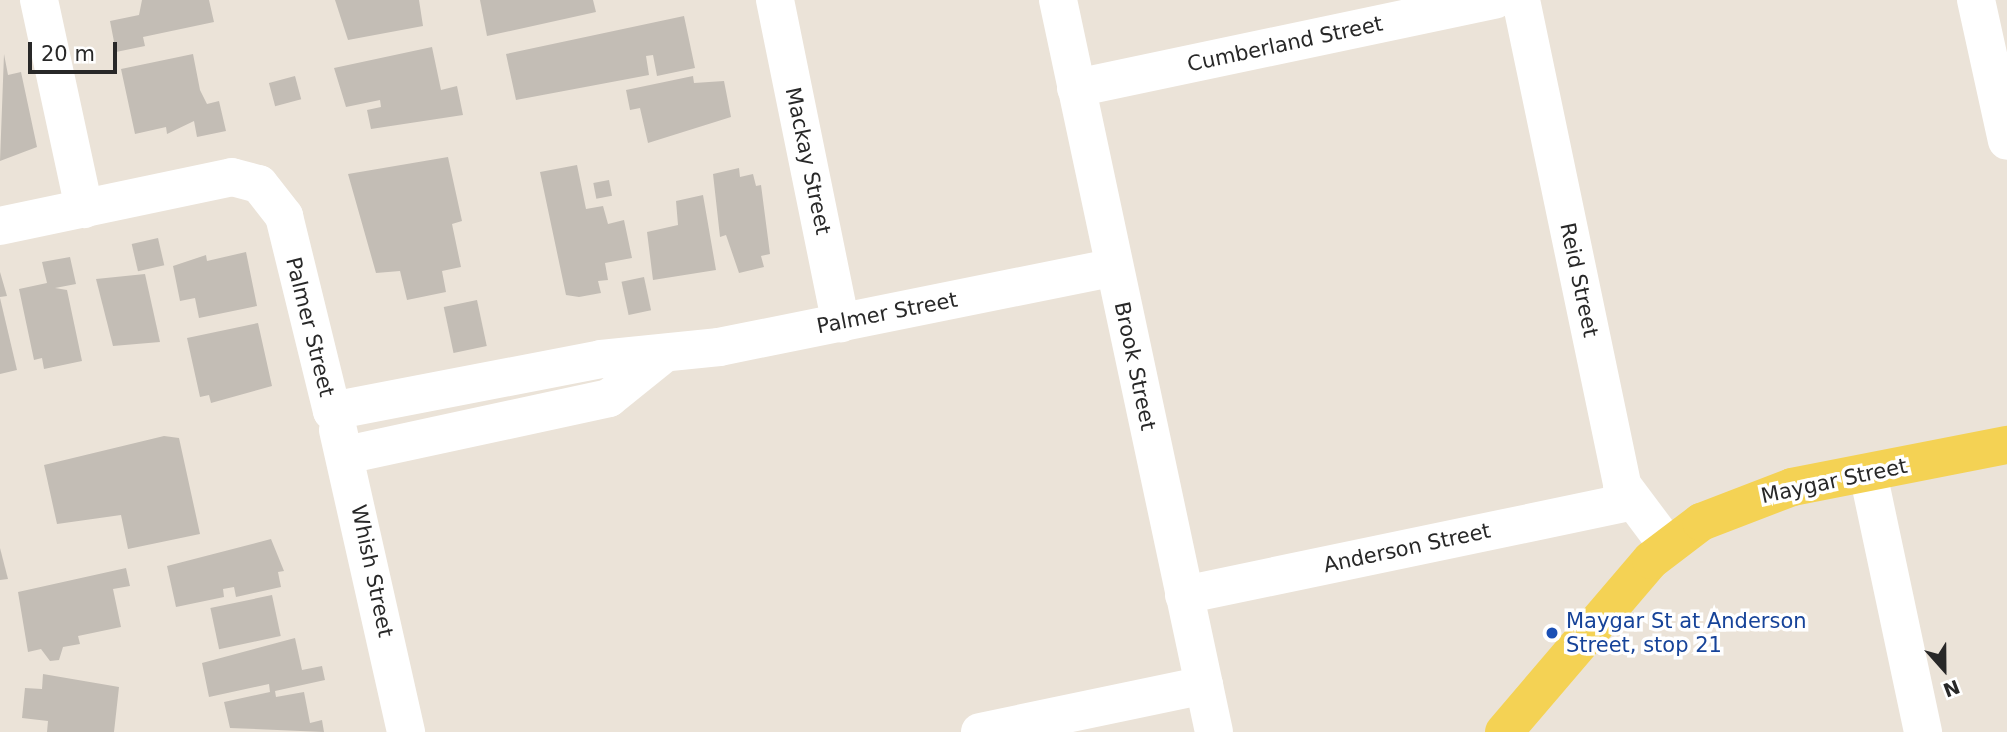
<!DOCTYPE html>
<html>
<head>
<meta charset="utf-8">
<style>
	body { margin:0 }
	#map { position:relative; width:2007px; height:732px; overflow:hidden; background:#ebe3d8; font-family:"DejaVu Sans",sans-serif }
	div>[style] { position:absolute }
	.building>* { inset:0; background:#c3bdb5; transform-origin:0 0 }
	.minor>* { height:38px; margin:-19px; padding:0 19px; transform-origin:19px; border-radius:19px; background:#fff }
	.major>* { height:38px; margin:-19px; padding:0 19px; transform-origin:19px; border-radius:19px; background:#f4d254 }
	.dots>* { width:19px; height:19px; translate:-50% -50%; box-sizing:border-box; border:4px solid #fff; border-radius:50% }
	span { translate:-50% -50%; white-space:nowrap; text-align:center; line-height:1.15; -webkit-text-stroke:7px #fff; paint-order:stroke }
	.street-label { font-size:21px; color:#282828 }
	.transit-label { font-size:21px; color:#164399 }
	.left { translate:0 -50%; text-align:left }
	.north { position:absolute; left:1909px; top:634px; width:70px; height:70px; -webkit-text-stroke:5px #fff; paint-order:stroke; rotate:159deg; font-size:19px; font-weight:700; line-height:28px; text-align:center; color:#282828 }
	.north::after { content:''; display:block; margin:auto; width:24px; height:32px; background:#282828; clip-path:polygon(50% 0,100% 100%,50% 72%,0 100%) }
	.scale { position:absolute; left:28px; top:42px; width:89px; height:32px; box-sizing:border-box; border:4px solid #282828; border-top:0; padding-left:9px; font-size:21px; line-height:24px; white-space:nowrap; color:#282828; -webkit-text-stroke:5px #fff; paint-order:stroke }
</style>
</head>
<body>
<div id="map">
	<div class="building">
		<div style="clip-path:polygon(142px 0,209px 0,214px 22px,143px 37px,145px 46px,116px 52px,110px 21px,139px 15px)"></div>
		<div style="clip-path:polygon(335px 0,419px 0,423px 26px,348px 40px)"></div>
		<div style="clip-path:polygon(480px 0,593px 0,596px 12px,487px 36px)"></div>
		<div style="clip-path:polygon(684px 16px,695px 68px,657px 76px,653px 55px,646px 56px,649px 75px,516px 100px,506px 54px)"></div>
		<div style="clip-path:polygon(432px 47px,441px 90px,457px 86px,463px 115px,371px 129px,367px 110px,381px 107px,380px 100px,346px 107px,334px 68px)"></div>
		<div style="clip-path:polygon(4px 54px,8px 75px,21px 72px,37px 147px,0 161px)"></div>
		<div style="clip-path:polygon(193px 54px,200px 90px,207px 104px,219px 101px,226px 131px,197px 137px,194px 121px,167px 134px,166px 127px,135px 134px,121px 69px)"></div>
		<div style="left:295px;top:76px;width:24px;height:27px;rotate:75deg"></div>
		<div style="clip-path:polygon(693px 76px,694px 83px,724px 81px,731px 117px,648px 143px,640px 108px,630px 110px,626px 90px)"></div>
		<div style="clip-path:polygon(448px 157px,462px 221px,452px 224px,461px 267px,442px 271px,446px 292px,407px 300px,400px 271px,376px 273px,348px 174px)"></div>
		<div style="clip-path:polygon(577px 165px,586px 209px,603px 206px,608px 224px,624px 220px,632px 258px,605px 263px,608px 280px,598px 281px,601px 293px,579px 297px,566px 295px,540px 172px)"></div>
		<div style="clip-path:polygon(739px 168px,740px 177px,753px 174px,756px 186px,761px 185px,770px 254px,761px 256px,764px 267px,739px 273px,726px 235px,720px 237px,713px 174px)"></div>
		<div style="left:609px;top:180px;width:16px;height:16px;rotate:79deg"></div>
		<div style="clip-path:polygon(703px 195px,716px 270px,653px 280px,647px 232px,678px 225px,676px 201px)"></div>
		<div style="left:158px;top:238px;width:28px;height:27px;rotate:77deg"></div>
		<div style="clip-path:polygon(246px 252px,257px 306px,199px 318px,195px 298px,180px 301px,173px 266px,206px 255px,207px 261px)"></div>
		<div style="clip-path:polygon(70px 257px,76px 284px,55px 288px,67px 290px,82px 361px,44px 369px,42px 358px,34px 360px,19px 289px,47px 283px,42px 262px)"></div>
		<div style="clip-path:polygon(0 272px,7px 296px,0 297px)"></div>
		<div style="clip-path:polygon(145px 274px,160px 342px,113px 346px,96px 279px)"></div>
		<div style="left:644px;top:277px;width:34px;height:23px;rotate:78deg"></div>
		<div style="clip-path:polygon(0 298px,17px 370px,0 374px)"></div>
		<div style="left:477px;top:300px;width:47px;height:34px;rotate:78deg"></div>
		<div style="clip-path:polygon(258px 323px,272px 386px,211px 403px,209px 395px,200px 397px,187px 338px)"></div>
		<div style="clip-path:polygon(164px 436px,179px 438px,200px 534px,128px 549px,121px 515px,57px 524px,44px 465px)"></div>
		<div style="clip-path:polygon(271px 539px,284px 571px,278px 572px,281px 587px,236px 597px,234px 587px,223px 589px,224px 597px,176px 607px,167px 566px)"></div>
		<div style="clip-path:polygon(0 548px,8px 579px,0 580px)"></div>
		<div style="clip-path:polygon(126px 568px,130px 586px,113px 589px,121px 627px,78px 636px,80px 644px,63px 647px,59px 660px,50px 661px,41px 649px,28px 652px,18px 592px)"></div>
		<div style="left:272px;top:595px;width:42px;height:63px;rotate:78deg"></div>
		<div style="clip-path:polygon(295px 638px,302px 670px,322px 666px,325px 680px,275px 691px,276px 697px,304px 692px,310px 723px,322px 720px,324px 732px,230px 728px,224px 702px,270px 692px,269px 684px,209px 697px,202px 663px)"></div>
		<div style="clip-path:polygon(43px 674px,119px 687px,114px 732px,47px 732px,48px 721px,22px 718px,25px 688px,42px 689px)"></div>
	</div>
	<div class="minor">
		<div style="left:39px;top:0;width:214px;rotate:77.8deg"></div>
		<div style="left:775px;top:0;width:330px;rotate:78.5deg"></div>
		<div style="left:1058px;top:0;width:748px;rotate:77.97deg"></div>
		<div style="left:1521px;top:0;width:495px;rotate:78.2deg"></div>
		<div style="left:1622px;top:485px;width:75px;rotate:53.1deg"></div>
		<div style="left:1976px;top:0;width:144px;rotate:77.6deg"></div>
		<div style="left:1076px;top:88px;width:428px;rotate:-11.9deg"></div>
		<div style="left:0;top:226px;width:237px;rotate:-11.9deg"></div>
		<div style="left:232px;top:177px;width:28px;rotate:15deg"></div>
		<div style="left:259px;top:184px;width:41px;rotate:52deg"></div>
		<div style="left:284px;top:216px;width:201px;rotate:76.2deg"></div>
		<div style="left:332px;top:411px;width:274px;rotate:-10.9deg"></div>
		<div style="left:601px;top:359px;width:119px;rotate:-5.8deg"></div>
		<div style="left:719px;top:347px;width:403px;rotate:-11.4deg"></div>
		<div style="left:338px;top:430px;width:310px;rotate:77.3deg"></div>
		<div style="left:346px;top:455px;width:269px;rotate:-12.2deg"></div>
		<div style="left:609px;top:398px;width:67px;rotate:-38.9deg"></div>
		<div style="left:1868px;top:473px;width:265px;rotate:78deg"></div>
		<div style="left:1184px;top:595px;width:455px;rotate:-11.8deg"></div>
		<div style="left:980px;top:732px;width:229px;rotate:-11.8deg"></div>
	</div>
	<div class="major">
		<div style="left:1504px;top:732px;width:226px;rotate:-49.5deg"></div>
		<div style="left:1651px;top:560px;width:63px;rotate:-37.2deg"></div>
		<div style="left:1701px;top:522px;width:97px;rotate:-21deg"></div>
		<div style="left:1792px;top:487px;width:219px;rotate:-11.1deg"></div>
	</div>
	<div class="dots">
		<div style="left:1552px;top:633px;background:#1a4fb4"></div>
	</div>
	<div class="street-label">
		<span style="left:1285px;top:44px;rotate:-12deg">Cumberland Street</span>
		<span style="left:808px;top:161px;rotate:78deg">Mackay Street</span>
		<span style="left:1579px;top:280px;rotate:78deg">Reid Street</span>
		<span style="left:887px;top:313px;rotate:-11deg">Palmer Street</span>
		<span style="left:310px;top:327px;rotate:76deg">Palmer Street</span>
		<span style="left:1135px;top:366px;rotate:78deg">Brook Street</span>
		<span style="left:1834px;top:481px;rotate:-12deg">Maygar Street</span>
		<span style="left:1407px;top:548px;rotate:-12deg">Anderson Street</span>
		<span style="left:372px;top:571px;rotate:78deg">Whish Street</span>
	</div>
	<div class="transit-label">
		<span class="left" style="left:1566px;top:633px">Maygar St at Anderson<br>Street, stop 21</span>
	</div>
	<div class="north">N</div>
	<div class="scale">20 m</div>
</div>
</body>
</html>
